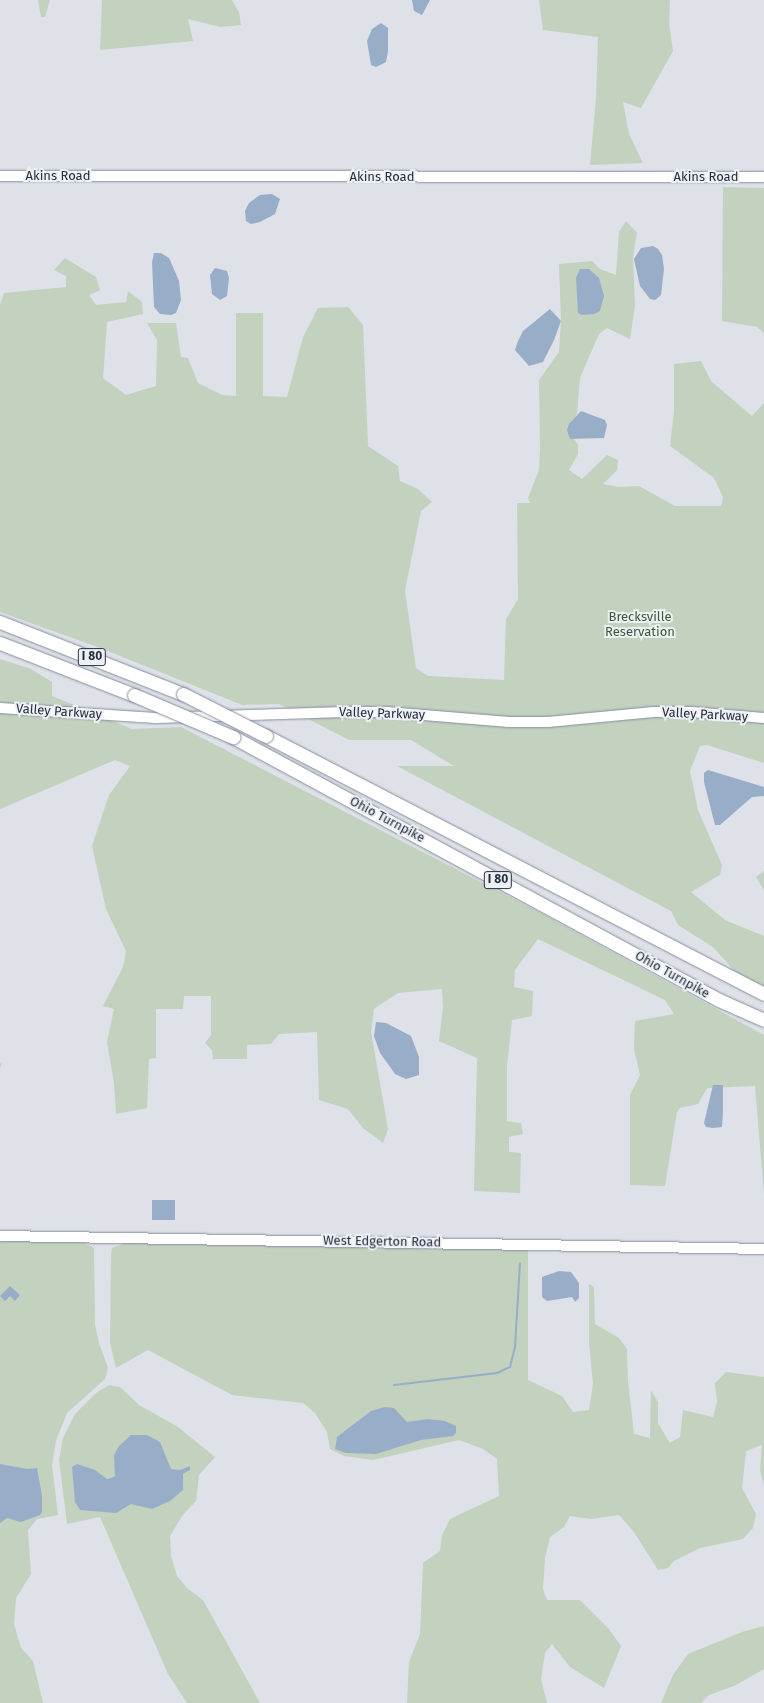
<!DOCTYPE html>
<html>
<head>
<meta charset="utf-8">
<style>
	body { margin:0 }
	#map { position:relative; width:764px; height:1703px; overflow:hidden; background:#dee1e7; font-family:"Fira Sans",sans-serif }
	div>[style] { position:absolute }
	.green>* { inset:0; background:#c3d1bf; transform-origin:0 0 }
	.water>* { inset:0; background:#98aec8; transform-origin:0 0 }
	.stream>* { height:2px; margin:-1px; padding:0 1px; transform-origin:1px; border-radius:1px; background:#98aec8 }
	.roads { filter:drop-shadow(0 0 1px #858e9e) drop-shadow(0 0 1px #858e9e) }
	.secondary>* { height:10px; margin:-5px; padding:0 5px; transform-origin:5px; border-radius:5px; background:#fff }
	.highway>* { height:13px; margin:-6.5px; padding:0 6.5px; transform-origin:6.5px; border-radius:6.5px; background:#fff }
	.bridges { filter:drop-shadow(0 0 1px #858e9e) drop-shadow(0 0 1px #858e9e) }
	.highway-bridge>* { height:13px; margin:-6.5px; padding:0 6.5px; transform-origin:6.5px; border-radius:6.5px; background:#fff }
	span { translate:-50% -50%; white-space:nowrap; text-align:center; line-height:1.15; -webkit-text-stroke:4px #edf0f5; paint-order:stroke }
	.shield-label span { padding:1px 3px; background:#edf0f5; border:1px solid; border-radius:3px; -webkit-text-stroke-width:0 }
	.shield-label { font-size:12px; color:#272f3e; font-weight:700 }
	.street-label { font-size:13px; color:#272f3e }
	.park-label { font-size:13px; color:#3b5a34 }
</style>
</head>
<body>
<div id="map">
	<div class="green">
		<div style="clip-path:polygon(38px 0,50px 0,45px 17px,41px 17px)"></div>
		<div style="clip-path:polygon(102px 0,232px 0,239px 12px,241px 25px,220px 27px,188px 19px,193px 41px,100px 50px)"></div>
		<div style="clip-path:polygon(539px 0,670px 0,669px 22px,673px 51px,641px 108px,623px 102px,629px 134px,643px 163px,590px 165px,596px 98px,598px 37px,543px 30px)"></div>
		<div style="clip-path:polygon(723px 187px,764px 188px,764px 333px,757px 327px,722px 321px)"></div>
		<div style="clip-path:polygon(626px 221px,637px 233px,633px 257px,635px 306px,630px 339px,607px 328px,599px 334px,580px 378px,577px 414px,569px 431px,578px 445px,578px 454px,569px 470px,582px 479px,607px 455px,618px 460px,617px 470px,603px 484px,618px 487px,639px 486px,675px 506px,721px 506px,723px 497px,714px 478px,670px 446px,674px 411px,674px 364px,701px 361px,711px 381px,752px 416px,764px 403px,764px 763px,707px 745px,700px 746px,690px 771px,698px 810px,722px 865px,720px 875px,691px 892px,725px 920px,764px 936px,764px 986px,736px 973px,713px 947px,678px 925px,671px 911px,397px 766px,454px 766px,411px 740px,349px 740px,279px 704px,242px 705px,103px 649px,0 612px,0 305px,4px 293px,66px 287px,66px 276px,54px 270px,65px 258px,96px 277px,100px 290px,89px 295px,96px 305px,126px 302px,128px 291px,142px 302px,143px 314px,107px 322px,103px 378px,126px 395px,156px 386px,157px 340px,147px 323px,176px 323px,181px 357px,188px 358px,198px 383px,222px 395px,236px 396px,236px 313px,263px 313px,263px 396px,287px 397px,303px 337px,318px 308px,348px 307px,363px 325px,368px 446px,398px 466px,400px 481px,418px 489px,432px 502px,421px 511px,405px 590px,416px 668px,428px 676px,504px 680px,506px 619px,518px 599px,517px 503px,530px 503px,528px 498px,539px 470px,540px 449px,539px 380px,559px 352px,561px 321px,559px 264px,592px 261px,600px 269px,616px 275px,619px 232px)"></div>
		<div style="clip-path:polygon(0 659px,31px 669px,52px 682px,52px 696px,132px 729px,181px 727px,537px 911px,764px 1035px,764px 1194px,755px 1086px,707px 1088px,698px 1104px,680px 1108px,677px 1112px,665px 1186px,630px 1185px,630px 1095px,640px 1075px,634px 1049px,635px 1021px,674px 1014px,665px 1000px,538px 939px,515px 970px,514px 987px,533px 991px,532px 1016px,512px 1020px,507px 1066px,507px 1121px,521px 1123px,523px 1134px,509px 1137px,509px 1152px,521px 1153px,520px 1193px,474px 1191px,477px 1058px,439px 1041px,443px 1007px,442px 989px,398px 993px,374px 1009px,371px 1032px,388px 1129px,383px 1143px,363px 1128px,348px 1109px,319px 1100px,317px 1032px,279px 1034px,271px 1044px,247px 1045px,247px 1059px,213px 1059px,212px 1050px,205px 1043px,211px 1035px,211px 996px,184px 996px,183px 1009px,156px 1009px,156px 1058px,149px 1059px,147px 1108px,116px 1114px,114px 1083px,107px 1042px,114px 1009px,103px 1006px,123px 967px,126px 951px,106px 909px,92px 846px,109px 795px,130px 766px,115px 760px,0 809px)"></div>
		<div style="clip-path:polygon(764px 871px,764px 890px,756px 877px)"></div>
		<div style="left:0;top:1063px;width:2px;height:32px;rotate:27deg"></div>
		<div style="clip-path:polygon(0 1239px,83px 1242px,94px 1248px,95px 1325px,99px 1343px,108px 1368px,105px 1379px,67px 1413px,56px 1441px,52px 1465px,58px 1515px,37px 1519px,28px 1530px,31px 1574px,16px 1598px,14px 1624px,21px 1648px,33px 1661px,43px 1703px,0 1703px)"></div>
		<div style="clip-path:polygon(125px 1243px,528px 1247px,528px 1380px,562px 1396px,573px 1412px,589px 1410px,593px 1384px,589px 1343px,589px 1284px,594px 1287px,595px 1324px,619px 1338px,627px 1349px,628px 1381px,634px 1434px,650px 1438px,651px 1390px,658px 1402px,658px 1423px,670px 1443px,680px 1437px,683px 1410px,713px 1417px,717px 1402px,715px 1383px,726px 1372px,764px 1377px,764px 1486px,760px 1470px,762px 1445px,746px 1451px,742px 1488px,756px 1514px,753px 1528px,743px 1539px,700px 1548px,674px 1561px,668px 1568px,658px 1570px,634px 1532px,619px 1515px,591px 1519px,570px 1516px,564px 1527px,550px 1537px,545px 1558px,543px 1589px,547px 1600px,580px 1600px,609px 1629px,621px 1646px,604px 1688px,570px 1667px,552px 1644px,545px 1653px,541px 1679px,547px 1703px,407px 1703px,409px 1662px,420px 1634px,423px 1563px,440px 1551px,442px 1535px,450px 1519px,499px 1496px,497px 1459px,483px 1449px,459px 1440px,373px 1460px,344px 1456px,330px 1449px,327px 1432px,315px 1413px,303px 1403px,232px 1395px,148px 1350px,116px 1368px,110px 1343px,111px 1255px,112px 1248px)"></div>
		<div style="clip-path:polygon(109px 1385px,120px 1387px,139px 1405px,178px 1427px,215px 1457px,199px 1475px,196px 1501px,182px 1516px,170px 1536px,171px 1556px,177px 1576px,187px 1588px,203px 1600px,260px 1703px,187px 1703px,168px 1674px,100px 1517px,67px 1524px,59px 1460px,63px 1438px,75px 1414px,96px 1393px)"></div>
		<div style="clip-path:polygon(764px 1626px,764px 1669px,734px 1686px,709px 1695px,701px 1703px,661px 1703px,673px 1675px,688px 1654px,742px 1632px)"></div>
	</div>
	<div class="water">
		<div style="clip-path:polygon(412px 0,430px 0,422px 15px,414px 11px)"></div>
		<div style="clip-path:polygon(381px 23px,388px 28px,388px 51px,386px 62px,376px 67px,371px 65px,367px 41px,372px 29px)"></div>
		<div style="clip-path:polygon(272px 194px,280px 199px,275px 214px,260px 222px,251px 224px,246px 221px,245px 211px,249px 203px,260px 195px)"></div>
		<div style="clip-path:polygon(653px 246px,658px 249px,662px 255px,664px 269px,661px 295px,655px 300px,650px 299px,640px 286px,634px 259px,641px 248px)"></div>
		<div style="clip-path:polygon(154px 253px,161px 253px,169px 258px,179px 281px,181px 300px,176px 313px,171px 315px,160px 314px,154px 307px,152px 262px)"></div>
		<div style="clip-path:polygon(215px 268px,227px 271px,229px 278px,227px 296px,220px 300px,212px 294px,210px 275px)"></div>
		<div style="clip-path:polygon(580px 269px,589px 269px,599px 278px,604px 296px,600px 311px,594px 314px,582px 315px,578px 313px,576px 278px)"></div>
		<div style="clip-path:polygon(550px 309px,561px 321px,554px 340px,543px 362px,529px 366px,515px 350px,518px 341px,523px 331px)"></div>
		<div style="clip-path:polygon(581px 411px,605px 420px,607px 425px,604px 438px,570px 439px,567px 430px,569px 424px)"></div>
		<div style="clip-path:polygon(708px 770px,764px 787px,764px 796px,752px 797px,720px 825px,715px 825px,704px 782px,704px 773px)"></div>
		<div style="clip-path:polygon(376px 1022px,386px 1023px,411px 1036px,419px 1057px,419px 1075px,406px 1079px,395px 1074px,380px 1053px,374px 1036px)"></div>
		<div style="clip-path:polygon(713px 1085px,723px 1085px,723px 1111px,722px 1127px,713px 1128px,706px 1127px,704px 1123px)"></div>
		<div style="left:152px;top:1200px;width:23px;height:20px"></div>
		<div style="clip-path:polygon(559px 1271px,571px 1272px,579px 1283px,579px 1298px,575px 1302px,572px 1297px,547px 1301px,542px 1297px,542px 1277px)"></div>
		<div style="clip-path:polygon(10px 1286px,20px 1295px,15px 1301px,10px 1296px,5px 1301px,0 1296px)"></div>
		<div style="clip-path:polygon(385px 1407px,394px 1408px,407px 1422px,428px 1419px,445px 1421px,456px 1426px,456px 1433px,453px 1436px,421px 1440px,376px 1454px,346px 1453px,335px 1449px,337px 1437px,371px 1411px)"></div>
		<div style="clip-path:polygon(131px 1435px,147px 1435px,160px 1442px,171px 1469px,180px 1470px,190px 1466px,190px 1470px,183px 1474px,183px 1490px,170px 1501px,152px 1509px,131px 1504px,116px 1513px,80px 1510px,75px 1502px,72px 1467px,77px 1464px,95px 1470px,107px 1479px,111px 1478px,115px 1476px,114px 1455px,119px 1446px)"></div>
		<div style="clip-path:polygon(0 1464px,27px 1469px,37px 1468px,42px 1496px,42px 1512px,40px 1515px,21px 1522px,7px 1518px,0 1523px)"></div>
	</div>
	<div class="stream">
		<div style="left:394px;top:1385px;width:104px;rotate:-6.6deg"></div>
		<div style="left:497px;top:1373px;width:14px;rotate:-25deg"></div>
		<div style="left:510px;top:1367px;width:21px;rotate:-76deg"></div>
		<div style="left:515px;top:1347px;width:84px;rotate:-86.6deg"></div>
	</div>
	<div class="roads">
		<div class="secondary">
			<div style="left:0;top:176px;width:764px;rotate:0.07deg"></div>
			<div style="left:0;top:708px;width:156px;rotate:3.7deg"></div>
			<div style="left:156px;top:718px;width:196px;rotate:-1.8deg"></div>
			<div style="left:352px;top:712px;width:35px"></div>
			<div style="left:387px;top:712px;width:122px;rotate:4.7deg"></div>
			<div style="left:509px;top:722px;width:39px"></div>
			<div style="left:548px;top:722px;width:106px;rotate:-5.4deg"></div>
			<div style="left:654px;top:712px;width:37px"></div>
			<div style="left:691px;top:712px;width:73px;rotate:4.7deg"></div>
			<div style="left:0;top:1236px;width:764px;rotate:0.97deg"></div>
		</div>
		<div class="highway">
			<div style="left:0;top:622px;width:197px;rotate:21.5deg"></div>
			<div style="left:0;top:643px;width:144px;rotate:21.2deg"></div>
			<div style="left:266px;top:736px;width:561px;rotate:27.39deg"></div>
			<div style="left:233px;top:737px;width:553px;rotate:28.42deg"></div>
			<div style="left:719px;top:1000px;width:49px;rotate:24deg"></div>
		</div>
	</div>
	<div class="bridges">
		<div class="highway-bridge">
			<div style="left:183px;top:694px;width:93px;rotate:26.8deg"></div>
			<div style="left:134px;top:695px;width:108px;rotate:23deg"></div>
		</div>
	</div>
	<div class="shield-label">
		<span style="left:92px;top:657px">I 80</span>
		<span style="left:498px;top:880px">I 80</span>
	</div>
	<div class="street-label">
		<span style="left:58px;top:176px">Akins Road</span>
		<span style="left:382px;top:177px">Akins Road</span>
		<span style="left:706px;top:177px">Akins Road</span>
		<span style="left:59px;top:712px;rotate:4deg">Valley Parkway</span>
		<span style="left:382px;top:714px;rotate:2deg">Valley Parkway</span>
		<span style="left:705px;top:715px;rotate:3deg">Valley Parkway</span>
		<span style="left:387px;top:820px;rotate:28deg">Ohio Turnpike</span>
		<span style="left:672px;top:975px;rotate:29deg">Ohio Turnpike</span>
		<span style="left:382px;top:1242px;rotate:1deg">West Edgerton Road</span>
	</div>
	<div class="park-label">
		<span style="left:640px;top:625px">Brecksville<br>Reservation</span>
	</div>
</div>
</body>
</html>
